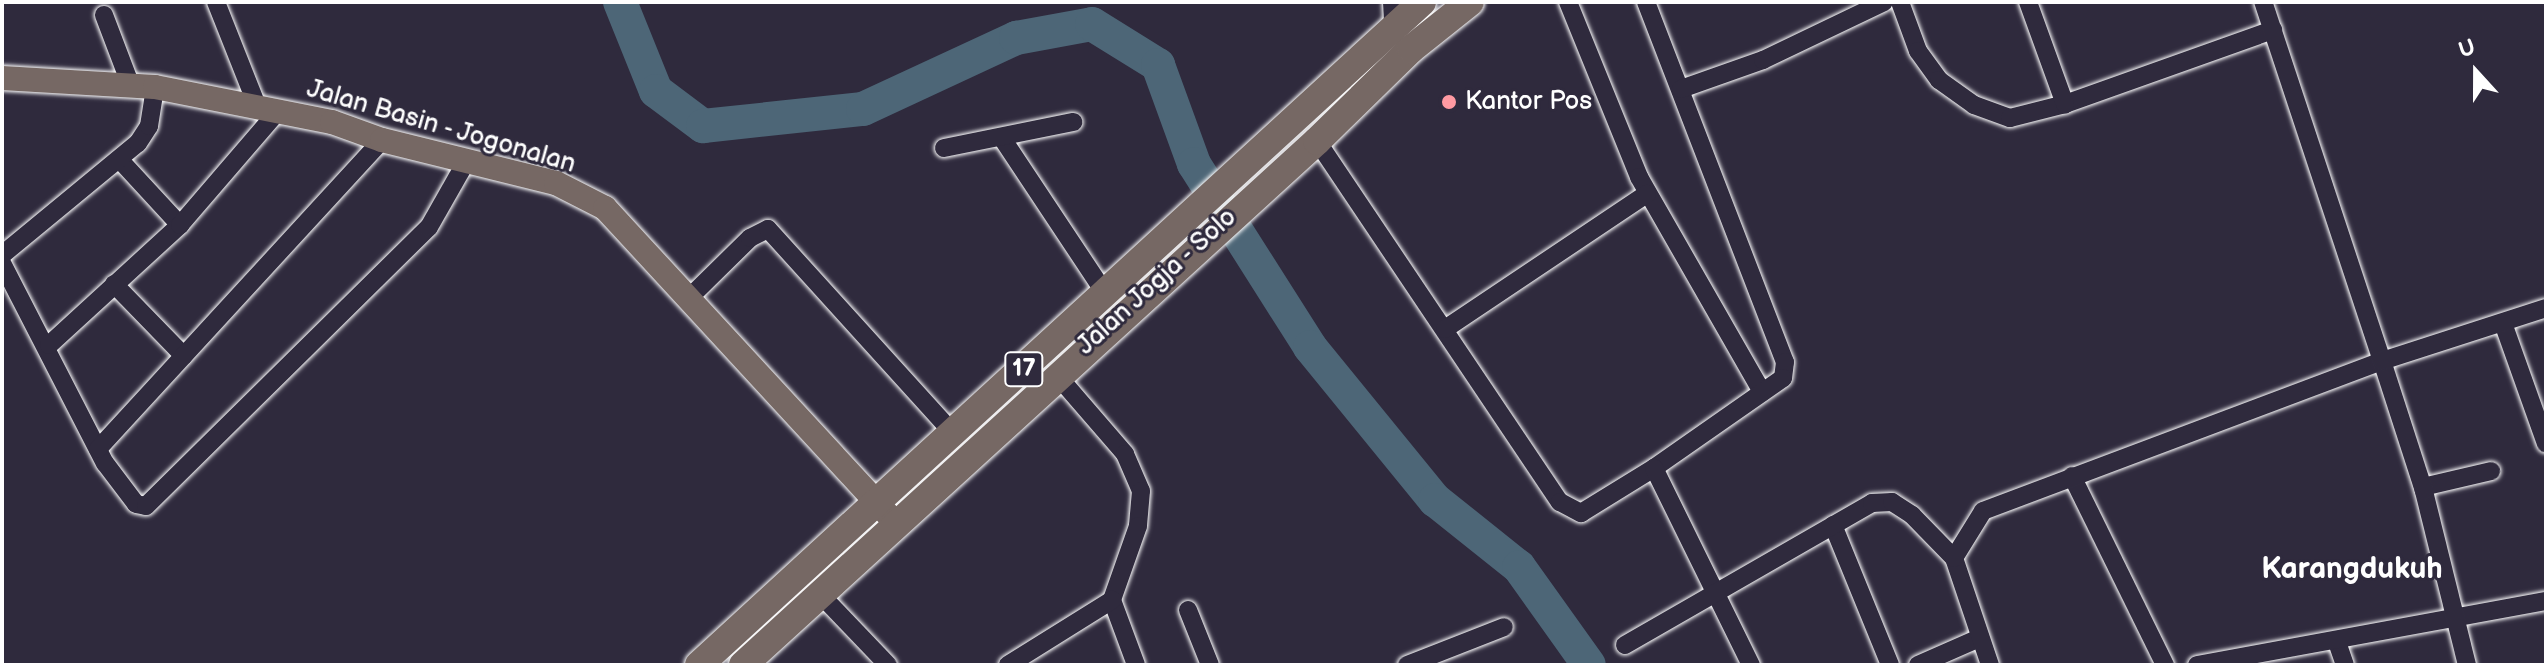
<!DOCTYPE html>
<html>
<head>
<meta charset="utf-8">
<style>
	body { margin:0 }
	#map { position:relative; width:2548px; height:667px; overflow:hidden; background:#2f2a3d; font-family:"Balsamiq Sans",sans-serif }
	div>[style] { position:absolute }
	.river>* { height:34px; margin:-17px; padding:0 17px; transform-origin:17px; border-radius:17px; background:#4d6677 }
	.roads { filter:drop-shadow(0 0 2px #fff) drop-shadow(0 0 2px #fff) }
	.minor>* { height:18px; margin:-9px; padding:0 9px; transform-origin:9px; border-radius:9px; background:#2f2a3d }
	.major>* { height:24px; margin:-12px; padding:0 12px; transform-origin:12px; border-radius:12px; background:#766864 }
	.highway>* { height:28px; margin:-14px; padding:0 14px; transform-origin:14px; border-radius:14px; background:#766864 }
	.dots>* { width:22px; height:22px; translate:-50% -50%; box-sizing:border-box; border:4px solid #2f2a3d; border-radius:50% }
	span { translate:-50% -50%; white-space:nowrap; text-align:center; line-height:1.15; -webkit-text-stroke:6px #2f2a3d; paint-order:stroke }
	.shield-label span { padding:2px 6px; background:#2f2a3d; border:2px solid; border-radius:6px; -webkit-text-stroke-width:0 }
	.shield-label { font-size:24px; color:#fff; font-weight:700 }
	.poi-label { font-size:26px; color:#fff }
	.left { translate:0 -50%; text-align:left }
	.street-label { font-size:26px; color:#fff }
	.quarter-label { font-size:30px; color:#fff; font-weight:700 }
	.frame { position:absolute; inset:0; border:4px solid #fff; pointer-events:none }
	.north { position:absolute; left:2436px; top:32px; width:80px; height:80px; -webkit-text-stroke:6px #2f2a3d; paint-order:stroke; rotate:339deg; font-size:22px; font-weight:700; line-height:32px; text-align:center; color:#fff }
	.north::after { content:''; display:block; margin:auto; width:28px; height:36px; background:#fff; clip-path:polygon(50% 0,100% 100%,50% 72%,0 100%) }
</style>
</head>
<body>
<div id="map">
	<div class="river">
		<div style="left:620px;top:2px;width:96px;rotate:68deg"></div>
		<div style="left:656px;top:91px;width:59px;rotate:36.7deg"></div>
		<div style="left:703px;top:126px;width:161px;rotate:-6.1deg"></div>
		<div style="left:863px;top:109px;width:169px;rotate:-24.9deg"></div>
		<div style="left:1016px;top:38px;width:77px;rotate:-10.4deg"></div>
		<div style="left:1092px;top:24px;width:78px;rotate:31.8deg"></div>
		<div style="left:1158px;top:65px;width:105px;rotate:70deg"></div>
		<div style="left:1194px;top:164px;width:217px;rotate:57.6deg"></div>
		<div style="left:1310px;top:347px;width:198px;rotate:50.8deg"></div>
		<div style="left:1435px;top:500px;width:107px;rotate:38.6deg"></div>
		<div style="left:1519px;top:567px;width:120px;rotate:54.5deg"></div>
	</div>
	<div class="roads">
		<div class="minor">
			<div style="left:216px;top:2px;width:114px;rotate:68.4deg"></div>
			<div style="left:1392px;top:2px;width:21px;rotate:87deg"></div>
			<div style="left:1568px;top:2px;width:189px;rotate:67.9deg"></div>
			<div style="left:1639px;top:177px;width:248px;rotate:60.2deg"></div>
			<div style="left:1646px;top:2px;width:386px;rotate:68.9deg"></div>
			<div style="left:1785px;top:362px;width:16px;rotate:97deg"></div>
			<div style="left:1783px;top:378px;width:157px;rotate:145.1deg"></div>
			<div style="left:1900px;top:2px;width:52px;rotate:69.8deg"></div>
			<div style="left:1918px;top:51px;width:36px;rotate:54deg"></div>
			<div style="left:1939px;top:80px;width:43px;rotate:35.5deg"></div>
			<div style="left:1974px;top:105px;width:38px;rotate:20deg"></div>
			<div style="left:2010px;top:118px;width:57px;rotate:-14.3deg"></div>
			<div style="left:2065px;top:104px;width:221px;rotate:-19.6deg"></div>
			<div style="left:2028px;top:2px;width:109px;rotate:70.1deg"></div>
			<div style="left:104px;top:15px;width:76px;rotate:69.2deg"></div>
			<div style="left:1681px;top:89px;width:87px;rotate:-19.5deg"></div>
			<div style="left:1763px;top:60px;width:134px;rotate:-25.6deg"></div>
			<div style="left:1002px;top:138px;width:186px;rotate:56.4deg"></div>
			<div style="left:1317px;top:141px;width:435px;rotate:56.1deg"></div>
			<div style="left:1560px;top:502px;width:24px;rotate:28deg"></div>
			<div style="left:1581px;top:513px;width:86px;rotate:-31.7deg"></div>
			<div style="left:1654px;top:468px;width:220px;rotate:63.8deg"></div>
			<div style="left:944px;top:148px;width:132px;rotate:-11.4deg"></div>
			<div style="left:119px;top:159px;width:90px;rotate:47.3deg"></div>
			<div style="left:2px;top:255px;width:176px;rotate:-39.5deg"></div>
			<div style="left:138px;top:143px;width:20px;rotate:-57deg"></div>
			<div style="left:149px;top:126px;width:39px;rotate:-81deg"></div>
			<div style="left:2px;top:263px;width:225px;rotate:62.8deg"></div>
			<div style="left:105px;top:463px;width:51px;rotate:52.9deg"></div>
			<div style="left:136px;top:504px;width:10px;rotate:11deg"></div>
			<div style="left:146px;top:506px;width:397px;rotate:-44.6deg"></div>
			<div style="left:429px;top:227px;width:75px;rotate:-60.4deg"></div>
			<div style="left:114px;top:284px;width:100px;rotate:45.8deg"></div>
			<div style="left:688px;top:299px;width:87px;rotate:-44.5deg"></div>
			<div style="left:750px;top:238px;width:20px;rotate:-27deg"></div>
			<div style="left:768px;top:229px;width:277px;rotate:47.8deg"></div>
			<div style="left:2503px;top:323px;width:128px;rotate:70.4deg"></div>
			<div style="left:1445px;top:329px;width:243px;rotate:-33.8deg"></div>
			<div style="left:49px;top:345px;width:178px;rotate:-42.5deg"></div>
			<div style="left:180px;top:225px;width:150px;rotate:-49.3deg"></div>
			<div style="left:1056px;top:374px;width:106px;rotate:49.2deg"></div>
			<div style="left:1125px;top:454px;width:40px;rotate:66.6deg"></div>
			<div style="left:1141px;top:491px;width:35px;rotate:95deg"></div>
			<div style="left:1138px;top:526px;width:78px;rotate:109.4deg"></div>
			<div style="left:1112px;top:600px;width:69px;rotate:69.7deg"></div>
			<div style="left:98px;top:449px;width:420px;rotate:-47.4deg"></div>
			<div style="left:2072px;top:476px;width:211px;rotate:63.8deg"></div>
			<div style="left:2423px;top:487px;width:70px;rotate:-13.2deg"></div>
			<div style="left:1833px;top:525px;width:151px;rotate:67.8deg"></div>
			<div style="left:821px;top:595px;width:97px;rotate:46.3deg"></div>
			<div style="left:1188px;top:610px;width:59px;rotate:68.2deg"></div>
			<div style="left:2337px;top:642px;width:24px;rotate:71deg"></div>
			<div style="left:1625px;top:645px;width:285px;rotate:-29.9deg"></div>
			<div style="left:1872px;top:503px;width:20px;rotate:-3deg"></div>
			<div style="left:1892px;top:502px;width:24px;rotate:33deg"></div>
			<div style="left:1912px;top:515px;width:60px;rotate:45.7deg"></div>
			<div style="left:1008px;top:665px;width:123px;rotate:-32deg"></div>
			<div style="left:1407px;top:665px;width:104px;rotate:-21.4deg"></div>
			<div style="left:1918px;top:665px;width:64px;rotate:-23.8deg"></div>
			<div style="left:1990px;top:665px;width:113px;rotate:-108.6deg"></div>
			<div style="left:1954px;top:558px;width:55px;rotate:-58.3deg"></div>
			<div style="left:1983px;top:511px;width:426px;rotate:-20.6deg"></div>
			<div style="left:2382px;top:361px;width:378px;rotate:-108.3deg"></div>
			<div style="left:2197px;top:665px;width:355px;rotate:-10.4deg"></div>
			<div style="left:2467px;top:665px;width:179px;rotate:-103.9deg"></div>
			<div style="left:2424px;top:491px;width:137px;rotate:-107.9deg"></div>
			<div style="left:2382px;top:361px;width:172px;rotate:-17.9deg"></div>
		</div>
		<div class="major">
			<div style="left:2px;top:78px;width:153px;rotate:3.4deg"></div>
			<div style="left:155px;top:87px;width:180px;rotate:11.2deg"></div>
			<div style="left:332px;top:122px;width:53px;rotate:19.8deg"></div>
			<div style="left:382px;top:140px;width:179px;rotate:13.9deg"></div>
			<div style="left:556px;top:183px;width:55px;rotate:27deg"></div>
			<div style="left:605px;top:208px;width:430px;rotate:47.3deg"></div>
		</div>
		<div class="highway">
			<div style="left:699px;top:665px;width:981px;rotate:-42.52deg"></div>
			<div style="left:743px;top:665px;width:777px;rotate:-42.39deg"></div>
			<div style="left:1317px;top:141px;width:132px;rotate:-44.4deg"></div>
			<div style="left:1411px;top:49px;width:75px;rotate:-38.5deg"></div>
		</div>
	</div>
	<div class="dots">
		<div style="left:1449px;top:102px;background:#ff9aa2"></div>
	</div>
	<div class="shield-label">
		<span style="left:1024px;top:369px">17</span>
	</div>
	<div class="poi-label">
		<span class="left" style="left:1465px;top:102px">Kantor Pos</span>
	</div>
	<div class="street-label">
		<span style="left:441px;top:127px;rotate:16deg">Jalan Basin - Jogonalan</span>
		<span style="left:1157px;top:282px;rotate:-42deg">Jalan Jogja - Solo</span>
	</div>
	<div class="quarter-label">
		<span style="left:2352px;top:569px">Karangdukuh</span>
	</div>
	<div class="frame"></div>
	<div class="north">U</div>
</div>
</body>
</html>
